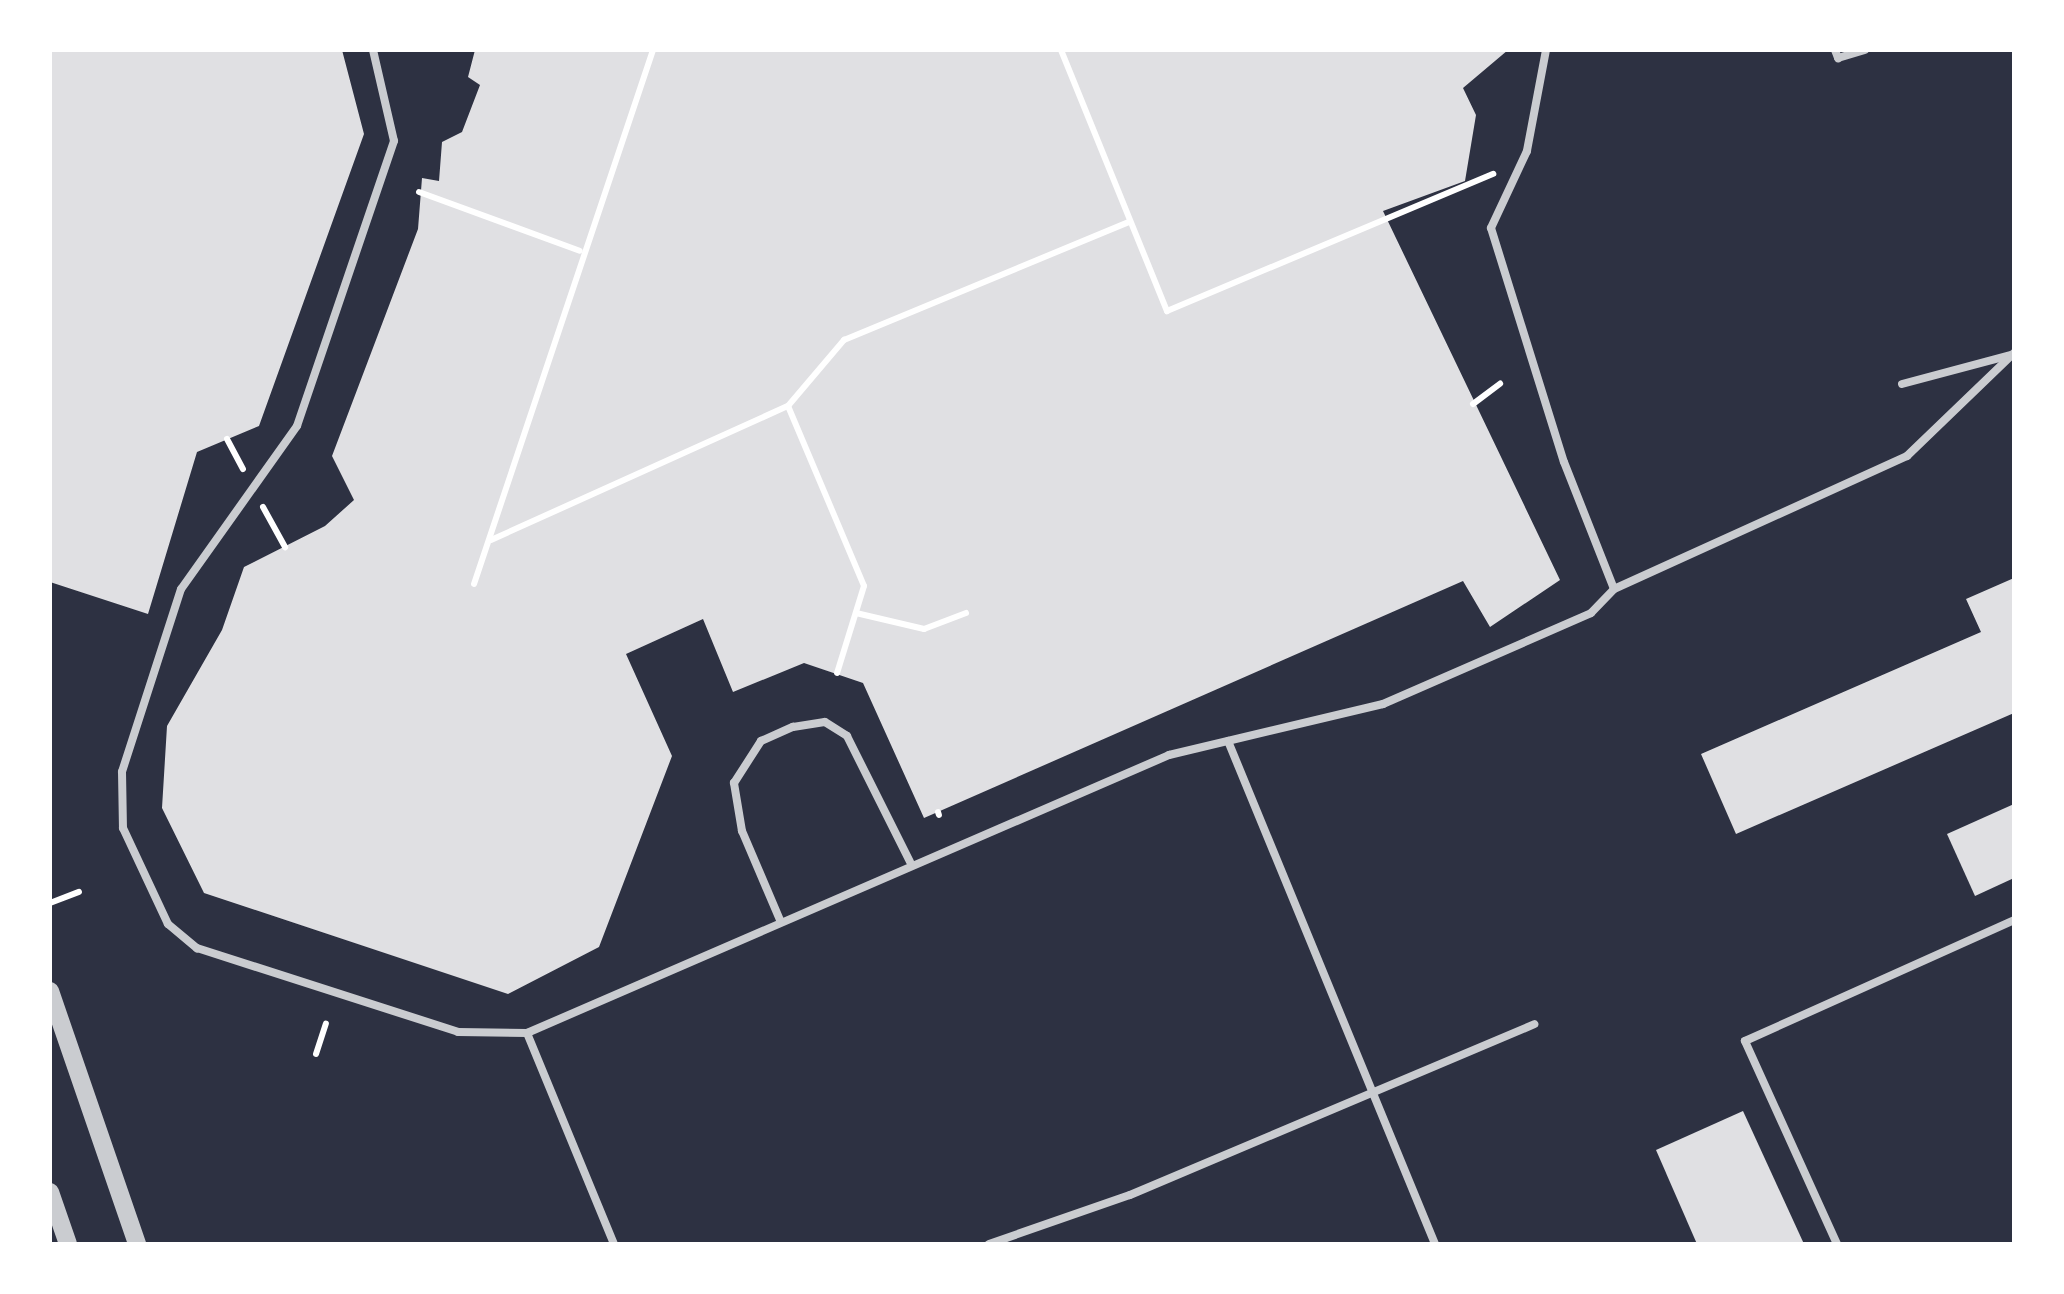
<!DOCTYPE html>
<html>
<head>
<meta charset="utf-8">
<style>
	body { margin:0 }
	#map { position:relative; width:2064px; height:1294px; overflow:hidden; background:#2d3142; font-family:Bitter,serif }
	div>[style] { position:absolute }
	.building>* { inset:0; background:#e0e0e3 }
	.path>* { height:6px; margin:-3px; padding:0 3px; transform-origin:3px; border-radius:3px; background:#fff }
	.service>* { height:8px; margin:-4px; padding:0 4px; transform-origin:4px; border-radius:4px; background:#caccd0 }
	.tertiary>* { height:18px; margin:-9px; padding:0 9px; transform-origin:9px; border-radius:9px; background:#caccd0 }
	span { translate:-50% -50%; white-space:nowrap; text-align:center; line-height:1.15; -webkit-text-stroke:10px #fff; paint-order:stroke }
	.frame { position:absolute; inset:0; border:52px solid #fff; pointer-events:none }
</style>
</head>
<body>
<div id="map">
	<div class="building">
		<div style="clip-path:polygon(50px 50px,342px 50px,364px 134px,259px 426px,197px 452px,148px 614px,50px 582px)"></div>
		<div style="clip-path:polygon(475px 50px,1508px 50px,1463px 88px,1476px 115px,1465px 181px,1383px 211px,1560px 580px,1490px 627px,1463px 581px,924px 818px,863px 683px,804px 663px,733px 692px,703px 619px,626px 654px,672px 756px,599px 947px,508px 994px,204px 893px,162px 808px,167px 726px,222px 630px,244px 567px,325px 526px,354px 500px,332px 456px,418px 229px,422px 178px,439px 181px,442px 142px,462px 132px,480px 85px,468px 77px)"></div>
		<div style="clip-path:polygon(2014px 578px,2014px 713px,1736px 834px,1701px 754px,1981px 632px,1966px 599px)"></div>
		<div style="clip-path:polygon(2014px 804px,2014px 878px,1975px 896px,1947px 834px)"></div>
		<div style="clip-path:polygon(1743px 1111px,1804px 1244px,1697px 1244px,1656px 1150px)"></div>
	</div>
	<div class="path">
		<div style="left:1061px;top:50px;width:282px;rotate:67.9deg"></div>
		<div style="left:1167px;top:311px;width:354px;rotate:-22.8deg"></div>
		<div style="left:419px;top:192px;width:171px;rotate:20.1deg"></div>
		<div style="left:1473px;top:404px;width:34px;rotate:-37deg"></div>
		<div style="left:788px;top:406px;width:195px;rotate:67.1deg"></div>
		<div style="left:864px;top:586px;width:91px;rotate:107.2deg"></div>
		<div style="left:227px;top:439px;width:34px;rotate:62deg"></div>
		<div style="left:263px;top:507px;width:46px;rotate:61.2deg"></div>
		<div style="left:491px;top:540px;width:326px;rotate:-24.3deg"></div>
		<div style="left:788px;top:406px;width:87px;rotate:-49.7deg"></div>
		<div style="left:844px;top:340px;width:308px;rotate:-22.5deg"></div>
		<div style="left:474px;top:584px;width:563px;rotate:-71.47deg"></div>
		<div style="left:856px;top:613px;width:70px;rotate:13.2deg"></div>
		<div style="left:924px;top:629px;width:45px;rotate:-20.9deg"></div>
		<div style="left:938px;top:812px;width:3px;rotate:72deg"></div>
		<div style="left:50px;top:903px;width:31px;rotate:-21deg"></div>
		<div style="left:316px;top:1054px;width:32px;rotate:-72deg"></div>
	</div>
	<div class="service">
		<div style="left:373px;top:50px;width:93px;rotate:77deg"></div>
		<div style="left:394px;top:141px;width:301px;rotate:108.8deg"></div>
		<div style="left:297px;top:426px;width:200px;rotate:125.4deg"></div>
		<div style="left:181px;top:589px;width:192px;rotate:107.9deg"></div>
		<div style="left:122px;top:772px;width:56px;rotate:89deg"></div>
		<div style="left:123px;top:828px;width:106px;rotate:64.9deg"></div>
		<div style="left:168px;top:924px;width:38px;rotate:40deg"></div>
		<div style="left:197px;top:948px;width:274px;rotate:17.8deg"></div>
		<div style="left:458px;top:1032px;width:69px;rotate:0.8deg"></div>
		<div style="left:527px;top:1033px;width:700px;rotate:-23.41deg"></div>
		<div style="left:1169px;top:755px;width:220px;rotate:-13.4deg"></div>
		<div style="left:1383px;top:704px;width:227px;rotate:-23.6deg"></div>
		<div style="left:1591px;top:613px;width:33px;rotate:-46deg"></div>
		<div style="left:1614px;top:589px;width:322px;rotate:-24.4deg"></div>
		<div style="left:1907px;top:456px;width:149px;rotate:-43.9deg"></div>
		<div style="left:1546px;top:50px;width:103px;rotate:100.7deg"></div>
		<div style="left:1527px;top:151px;width:85px;rotate:115.1deg"></div>
		<div style="left:1491px;top:228px;width:245px;rotate:72.7deg"></div>
		<div style="left:1564px;top:462px;width:136px;rotate:68.5deg"></div>
		<div style="left:1835px;top:50px;width:9px;rotate:69deg"></div>
		<div style="left:1838px;top:58px;width:28px;rotate:-17deg"></div>
		<div style="left:1902px;top:384px;width:113px;rotate:-14.9deg"></div>
		<div style="left:1228px;top:741px;width:544px;rotate:67.63deg"></div>
		<div style="left:780px;top:920px;width:97px;rotate:-113.1deg"></div>
		<div style="left:742px;top:831px;width:49px;rotate:-99.5deg"></div>
		<div style="left:734px;top:783px;width:50px;rotate:-57.3deg"></div>
		<div style="left:761px;top:741px;width:35px;rotate:-24deg"></div>
		<div style="left:793px;top:727px;width:32px;rotate:-9deg"></div>
		<div style="left:825px;top:722px;width:26px;rotate:32deg"></div>
		<div style="left:847px;top:736px;width:141px;rotate:63.4deg"></div>
		<div style="left:527px;top:1033px;width:228px;rotate:67.6deg"></div>
		<div style="left:989px;top:1244px;width:149px;rotate:-19.2deg"></div>
		<div style="left:1130px;top:1195px;width:439px;rotate:-22.9deg"></div>
		<div style="left:1837px;top:1244px;width:223px;rotate:-114.4deg"></div>
		<div style="left:1745px;top:1041px;width:295px;rotate:-24.2deg"></div>
	</div>
	<div class="tertiary">
		<div style="left:50px;top:991px;width:268px;rotate:71deg"></div>
		<div style="left:50px;top:1192px;width:55px;rotate:70.9deg"></div>
	</div>
	<div class="frame"></div>
</div>
</body>
</html>
